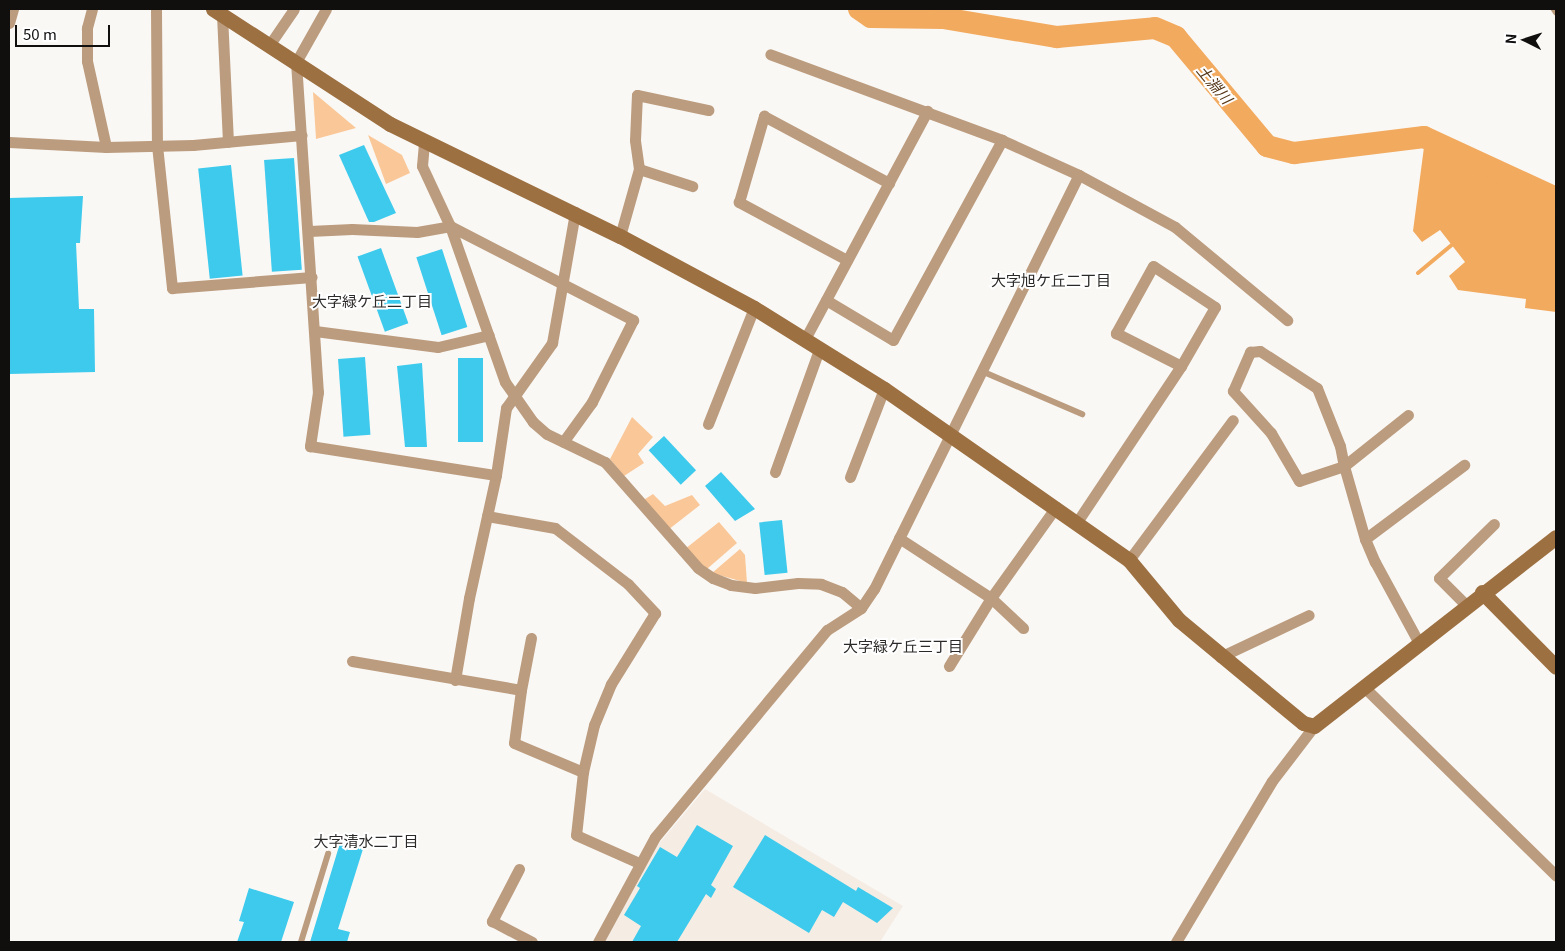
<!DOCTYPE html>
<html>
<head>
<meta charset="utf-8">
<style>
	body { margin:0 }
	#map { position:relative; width:1565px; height:951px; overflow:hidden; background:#faf8f5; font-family:Georgia,"Noto Sans JP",serif }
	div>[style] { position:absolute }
	.built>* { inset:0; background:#f5ece4 }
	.green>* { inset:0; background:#fac898 }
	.water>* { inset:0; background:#f2aa5f }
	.stream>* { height:4px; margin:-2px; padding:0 2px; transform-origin:2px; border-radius:2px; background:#f2aa5f }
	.river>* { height:22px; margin:-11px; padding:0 11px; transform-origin:11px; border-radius:11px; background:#f2aa5f }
	.building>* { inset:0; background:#3dcaec; transform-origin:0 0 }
	.lane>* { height:5.5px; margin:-2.75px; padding:0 2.75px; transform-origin:2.75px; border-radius:2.75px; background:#bc9c7e }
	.street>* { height:11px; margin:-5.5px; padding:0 5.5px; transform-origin:5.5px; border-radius:5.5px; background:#bc9c7e }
	.secondary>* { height:15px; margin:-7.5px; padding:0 7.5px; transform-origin:7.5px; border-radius:7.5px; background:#9d7041 }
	span { translate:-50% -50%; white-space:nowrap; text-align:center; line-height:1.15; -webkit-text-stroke:4px #fff; paint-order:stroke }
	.water-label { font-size:15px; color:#553718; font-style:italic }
	.neighbourhood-label { font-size:15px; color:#2c2a28 }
	.frame { position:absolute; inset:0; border:10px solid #100f0e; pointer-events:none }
	.north { position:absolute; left:1500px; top:15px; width:50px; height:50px; -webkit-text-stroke:4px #fff; paint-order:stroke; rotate:274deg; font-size:14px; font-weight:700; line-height:20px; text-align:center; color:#100f0e }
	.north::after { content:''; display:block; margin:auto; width:18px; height:22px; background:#100f0e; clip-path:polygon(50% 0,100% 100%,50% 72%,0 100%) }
	.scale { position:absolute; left:15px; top:25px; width:95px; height:22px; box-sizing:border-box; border:2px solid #100f0e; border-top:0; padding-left:6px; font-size:15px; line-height:18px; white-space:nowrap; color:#100f0e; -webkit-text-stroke:4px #fff; paint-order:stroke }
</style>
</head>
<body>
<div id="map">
	<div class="built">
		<div style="clip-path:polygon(705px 789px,903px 906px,880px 942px,605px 942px,656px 847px)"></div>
	</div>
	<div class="green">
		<div style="clip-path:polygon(313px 92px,356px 128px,316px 139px)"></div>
		<div style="clip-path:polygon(368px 135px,402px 155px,410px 173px,386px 184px)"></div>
		<div style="clip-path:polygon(632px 417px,653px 437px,638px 454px,644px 463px,624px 476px,610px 459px)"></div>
		<div style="clip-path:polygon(653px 494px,665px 506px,692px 495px,700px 505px,668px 530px,642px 501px)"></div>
		<div style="clip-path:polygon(719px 522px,737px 543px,707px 569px,685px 549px)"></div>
		<div style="clip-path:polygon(740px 549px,745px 555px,747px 583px,712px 573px)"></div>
	</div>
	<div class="water">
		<div style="clip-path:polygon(1424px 147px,1556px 205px,1556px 312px,1525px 308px,1526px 299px,1458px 290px,1449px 276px,1465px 262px,1440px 230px,1422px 242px,1413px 231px)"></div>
	</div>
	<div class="stream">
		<div style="left:1418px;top:273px;width:47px;rotate:-39.8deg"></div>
	</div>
	<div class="river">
		<div style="left:859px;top:9px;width:14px;rotate:34deg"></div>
		<div style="left:871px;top:17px;width:72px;rotate:0.8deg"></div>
		<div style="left:943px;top:18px;width:116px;rotate:9.5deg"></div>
		<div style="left:1057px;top:37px;width:98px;rotate:-5.2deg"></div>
		<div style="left:1155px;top:28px;width:23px;rotate:23deg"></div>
		<div style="left:1176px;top:37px;width:142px;rotate:50.1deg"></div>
		<div style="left:1267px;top:146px;width:28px;rotate:15deg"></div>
		<div style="left:1294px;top:153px;width:131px;rotate:-7deg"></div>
		<div style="left:1424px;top:137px;width:145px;rotate:24.8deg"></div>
	</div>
	<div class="building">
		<div style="clip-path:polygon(364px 145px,396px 213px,374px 222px,369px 222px,339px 155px)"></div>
		<div style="left:294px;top:158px;width:112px;height:30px;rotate:86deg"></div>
		<div style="left:231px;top:165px;width:111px;height:33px;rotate:84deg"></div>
		<div style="clip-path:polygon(83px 196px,80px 243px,76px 243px,79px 309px,94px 309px,95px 372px,9px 374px,9px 198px)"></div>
		<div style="left:381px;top:248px;width:80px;height:25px;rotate:70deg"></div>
		<div style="left:442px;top:249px;width:82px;height:27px;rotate:72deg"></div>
		<div style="left:365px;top:357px;width:78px;height:27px;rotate:86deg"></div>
		<div style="left:458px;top:358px;width:25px;height:84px"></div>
		<div style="clip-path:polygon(422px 363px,427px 447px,405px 447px,397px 366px)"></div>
		<div style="left:664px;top:436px;width:47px;height:21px;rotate:47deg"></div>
		<div style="clip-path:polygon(721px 472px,755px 509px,735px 521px,705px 486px)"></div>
		<div style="left:782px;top:520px;width:53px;height:23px;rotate:84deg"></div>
		<div style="clip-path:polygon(697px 825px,733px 846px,711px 885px,716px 889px,711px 898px,706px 894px,677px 942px,632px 942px,641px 926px,624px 915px,640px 888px,637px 886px,660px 847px,677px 857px)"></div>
		<div style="clip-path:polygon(765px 835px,856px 891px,858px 887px,893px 908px,877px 923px,843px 902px,834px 917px,822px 910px,809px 933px,733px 887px)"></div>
		<div style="clip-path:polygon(340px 843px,363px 849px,338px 929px,350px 932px,347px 942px,310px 942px)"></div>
		<div style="clip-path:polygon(249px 888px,294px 902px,281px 942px,237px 942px,244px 922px,239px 921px)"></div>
	</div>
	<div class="lane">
		<div style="left:1554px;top:9px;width:4px;rotate:56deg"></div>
		<div style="left:984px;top:372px;width:107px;rotate:23.2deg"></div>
		<div style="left:301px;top:942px;width:92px;rotate:-72.9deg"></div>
	</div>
	<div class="street">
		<div style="left:92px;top:9px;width:20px;rotate:105deg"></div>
		<div style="left:87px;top:28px;width:33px;rotate:90deg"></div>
		<div style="left:87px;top:61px;width:88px;rotate:77.5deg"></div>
		<div style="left:156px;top:9px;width:136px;rotate:89.6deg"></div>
		<div style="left:157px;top:145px;width:144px;rotate:84deg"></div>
		<div style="left:172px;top:288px;width:140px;rotate:-4.5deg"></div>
		<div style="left:326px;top:9px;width:61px;rotate:119.5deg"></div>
		<div style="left:296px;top:62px;width:331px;rotate:86.2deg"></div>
		<div style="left:318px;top:392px;width:55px;rotate:98.4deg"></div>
		<div style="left:310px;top:446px;width:188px;rotate:8.9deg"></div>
		<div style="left:222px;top:15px;width:127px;rotate:87.3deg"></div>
		<div style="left:9px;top:23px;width:15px;rotate:-74deg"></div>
		<div style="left:270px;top:44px;width:42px;rotate:-55.6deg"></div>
		<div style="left:9px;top:142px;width:97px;rotate:3deg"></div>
		<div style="left:106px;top:147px;width:87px;rotate:-1.3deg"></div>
		<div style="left:193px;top:145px;width:109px;rotate:-5.2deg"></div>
		<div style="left:424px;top:143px;width:23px;rotate:95deg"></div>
		<div style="left:422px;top:166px;width:66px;rotate:65deg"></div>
		<div style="left:450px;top:226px;width:165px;rotate:70.6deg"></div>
		<div style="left:505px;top:382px;width:49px;rotate:55deg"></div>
		<div style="left:533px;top:422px;width:18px;rotate:41deg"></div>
		<div style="left:547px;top:434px;width:64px;rotate:25.8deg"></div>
		<div style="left:605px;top:462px;width:141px;rotate:48.7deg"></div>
		<div style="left:698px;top:568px;width:18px;rotate:34deg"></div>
		<div style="left:713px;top:578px;width:19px;rotate:21deg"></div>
		<div style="left:731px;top:585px;width:24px;rotate:7deg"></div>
		<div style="left:755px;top:588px;width:43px;rotate:-6.6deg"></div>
		<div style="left:798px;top:583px;width:23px;rotate:2deg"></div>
		<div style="left:821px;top:584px;width:22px;rotate:21deg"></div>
		<div style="left:842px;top:592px;width:25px;rotate:40deg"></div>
		<div style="left:639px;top:169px;width:56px;rotate:17.8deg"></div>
		<div style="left:1079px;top:175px;width:109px;rotate:28.4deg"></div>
		<div style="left:1175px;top:227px;width:146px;rotate:39.7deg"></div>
		<div style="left:309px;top:231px;width:43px;rotate:-2.7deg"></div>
		<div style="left:352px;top:229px;width:65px;rotate:2.6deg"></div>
		<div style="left:417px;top:232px;width:34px;rotate:-10deg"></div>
		<div style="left:450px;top:226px;width:206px;rotate:27.2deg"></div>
		<div style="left:633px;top:320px;width:92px;rotate:116.6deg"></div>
		<div style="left:592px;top:402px;width:49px;rotate:125.9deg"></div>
		<div style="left:620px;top:236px;width:70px;rotate:-74.2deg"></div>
		<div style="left:639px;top:169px;width:29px;rotate:-98deg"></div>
		<div style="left:635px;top:140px;width:45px;rotate:-87.5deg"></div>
		<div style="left:637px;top:95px;width:73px;rotate:11.9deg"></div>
		<div style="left:847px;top:260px;width:123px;rotate:-151.8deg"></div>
		<div style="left:739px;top:202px;width:90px;rotate:-73.8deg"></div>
		<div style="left:764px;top:116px;width:142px;rotate:28.2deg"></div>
		<div style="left:826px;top:300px;width:78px;rotate:30.8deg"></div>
		<div style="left:893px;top:340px;width:228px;rotate:-61.4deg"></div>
		<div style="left:315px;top:331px;width:124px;rotate:7.4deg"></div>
		<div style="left:438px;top:347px;width:52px;rotate:-13.2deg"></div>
		<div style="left:805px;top:339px;width:259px;rotate:-61.8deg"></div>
		<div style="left:1408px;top:415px;width:82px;rotate:141.4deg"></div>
		<div style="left:1344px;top:466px;width:47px;rotate:161.6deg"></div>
		<div style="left:1299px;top:481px;width:56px;rotate:-120.3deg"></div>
		<div style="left:1271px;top:433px;width:57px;rotate:-132.1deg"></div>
		<div style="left:1233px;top:391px;width:43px;rotate:-66.4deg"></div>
		<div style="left:1250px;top:352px;width:10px;rotate:-6deg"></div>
		<div style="left:1260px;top:351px;width:68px;rotate:33deg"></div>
		<div style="left:1317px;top:388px;width:62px;rotate:68.4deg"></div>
		<div style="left:1340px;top:446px;width:20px;rotate:79deg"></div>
		<div style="left:1344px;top:466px;width:76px;rotate:74deg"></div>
		<div style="left:1365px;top:539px;width:25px;rotate:67deg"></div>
		<div style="left:1375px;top:562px;width:92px;rotate:61.5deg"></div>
		<div style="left:708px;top:424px;width:125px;rotate:-68.4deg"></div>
		<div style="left:775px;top:472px;width:130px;rotate:-70.2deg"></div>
		<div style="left:850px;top:477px;width:94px;rotate:-68.9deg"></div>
		<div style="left:487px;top:516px;width:69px;rotate:10deg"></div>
		<div style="left:555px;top:528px;width:92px;rotate:37.5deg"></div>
		<div style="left:628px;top:584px;width:40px;rotate:47deg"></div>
		<div style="left:655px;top:613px;width:84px;rotate:121.8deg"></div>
		<div style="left:611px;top:684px;width:44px;rotate:112.5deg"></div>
		<div style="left:594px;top:725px;width:48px;rotate:103.2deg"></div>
		<div style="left:1077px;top:522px;width:187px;rotate:-56.3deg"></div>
		<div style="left:1181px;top:366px;width:68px;rotate:-60deg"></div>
		<div style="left:1215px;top:307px;width:74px;rotate:-146.5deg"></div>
		<div style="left:1153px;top:266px;width:77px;rotate:118.9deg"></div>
		<div style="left:1116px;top:333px;width:73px;rotate:26.9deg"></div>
		<div style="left:899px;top:538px;width:110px;rotate:33.1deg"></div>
		<div style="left:991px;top:598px;width:44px;rotate:43.2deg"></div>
		<div style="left:1365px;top:539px;width:124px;rotate:-36.8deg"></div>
		<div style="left:1129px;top:560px;width:174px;rotate:-53.4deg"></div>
		<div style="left:1466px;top:605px;width:38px;rotate:-135deg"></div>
		<div style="left:1439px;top:578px;width:77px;rotate:-44.5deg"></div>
		<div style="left:1220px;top:657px;width:98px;rotate:-25.3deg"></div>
		<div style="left:352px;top:661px;width:171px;rotate:9.7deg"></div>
		<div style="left:521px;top:690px;width:53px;rotate:97.5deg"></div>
		<div style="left:514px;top:743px;width:75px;rotate:22.8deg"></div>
		<div style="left:583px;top:772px;width:63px;rotate:96.3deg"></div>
		<div style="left:576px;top:835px;width:69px;rotate:24deg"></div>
		<div style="left:949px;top:666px;width:80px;rotate:-58.3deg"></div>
		<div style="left:991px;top:598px;width:112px;rotate:-54.5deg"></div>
		<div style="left:455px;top:680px;width:83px;rotate:-80.3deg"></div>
		<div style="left:469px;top:598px;width:126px;rotate:-77.6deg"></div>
		<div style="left:496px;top:475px;width:68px;rotate:-81.5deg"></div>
		<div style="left:506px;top:408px;width:80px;rotate:-54.7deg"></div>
		<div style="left:552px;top:343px;width:133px;rotate:-80deg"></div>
		<div style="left:1364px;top:687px;width:269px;rotate:44.5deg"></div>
		<div style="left:521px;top:690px;width:53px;rotate:-79.1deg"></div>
		<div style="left:519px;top:869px;width:59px;rotate:117.4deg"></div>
		<div style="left:492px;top:921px;width:45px;rotate:27.7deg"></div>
		<div style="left:598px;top:942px;width:119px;rotate:-61.5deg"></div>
		<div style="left:655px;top:837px;width:269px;rotate:-50.3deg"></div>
		<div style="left:827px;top:630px;width:40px;rotate:-32.9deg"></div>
		<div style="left:861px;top:608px;width:23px;rotate:-56deg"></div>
		<div style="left:874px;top:589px;width:462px;rotate:-63.7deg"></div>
		<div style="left:1079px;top:175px;width:85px;rotate:-155.6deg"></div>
		<div style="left:1002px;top:140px;width:247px;rotate:-159.7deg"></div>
		<div style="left:1176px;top:942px;width:187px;rotate:-59.2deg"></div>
		<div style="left:1272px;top:781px;width:69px;rotate:-52.6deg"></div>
	</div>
	<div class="secondary">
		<div style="left:213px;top:9px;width:211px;rotate:33deg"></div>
		<div style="left:390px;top:124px;width:256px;rotate:26deg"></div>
		<div style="left:620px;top:236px;width:152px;rotate:28.2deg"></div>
		<div style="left:754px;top:308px;width:153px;rotate:31.9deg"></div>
		<div style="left:884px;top:389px;width:299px;rotate:34.9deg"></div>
		<div style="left:1129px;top:560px;width:78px;rotate:50.2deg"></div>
		<div style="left:1179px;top:620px;width:161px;rotate:39.7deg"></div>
		<div style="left:1303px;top:723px;width:11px;rotate:15deg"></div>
		<div style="left:1314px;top:726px;width:307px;rotate:-38deg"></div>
		<div style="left:1482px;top:592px;width:105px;rotate:45.4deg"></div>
	</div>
	<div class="water-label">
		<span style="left:1215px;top:84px;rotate:50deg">土淵川</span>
	</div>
	<div class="neighbourhood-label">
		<span style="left:1051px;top:280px">大字旭ケ丘二丁目</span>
		<span style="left:372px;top:301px">大字緑ケ丘二丁目</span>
		<span style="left:903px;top:646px">大字緑ケ丘三丁目</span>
		<span style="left:366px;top:841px">大字清水二丁目</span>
	</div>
	<div class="frame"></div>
	<div class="north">N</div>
	<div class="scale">50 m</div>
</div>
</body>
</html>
